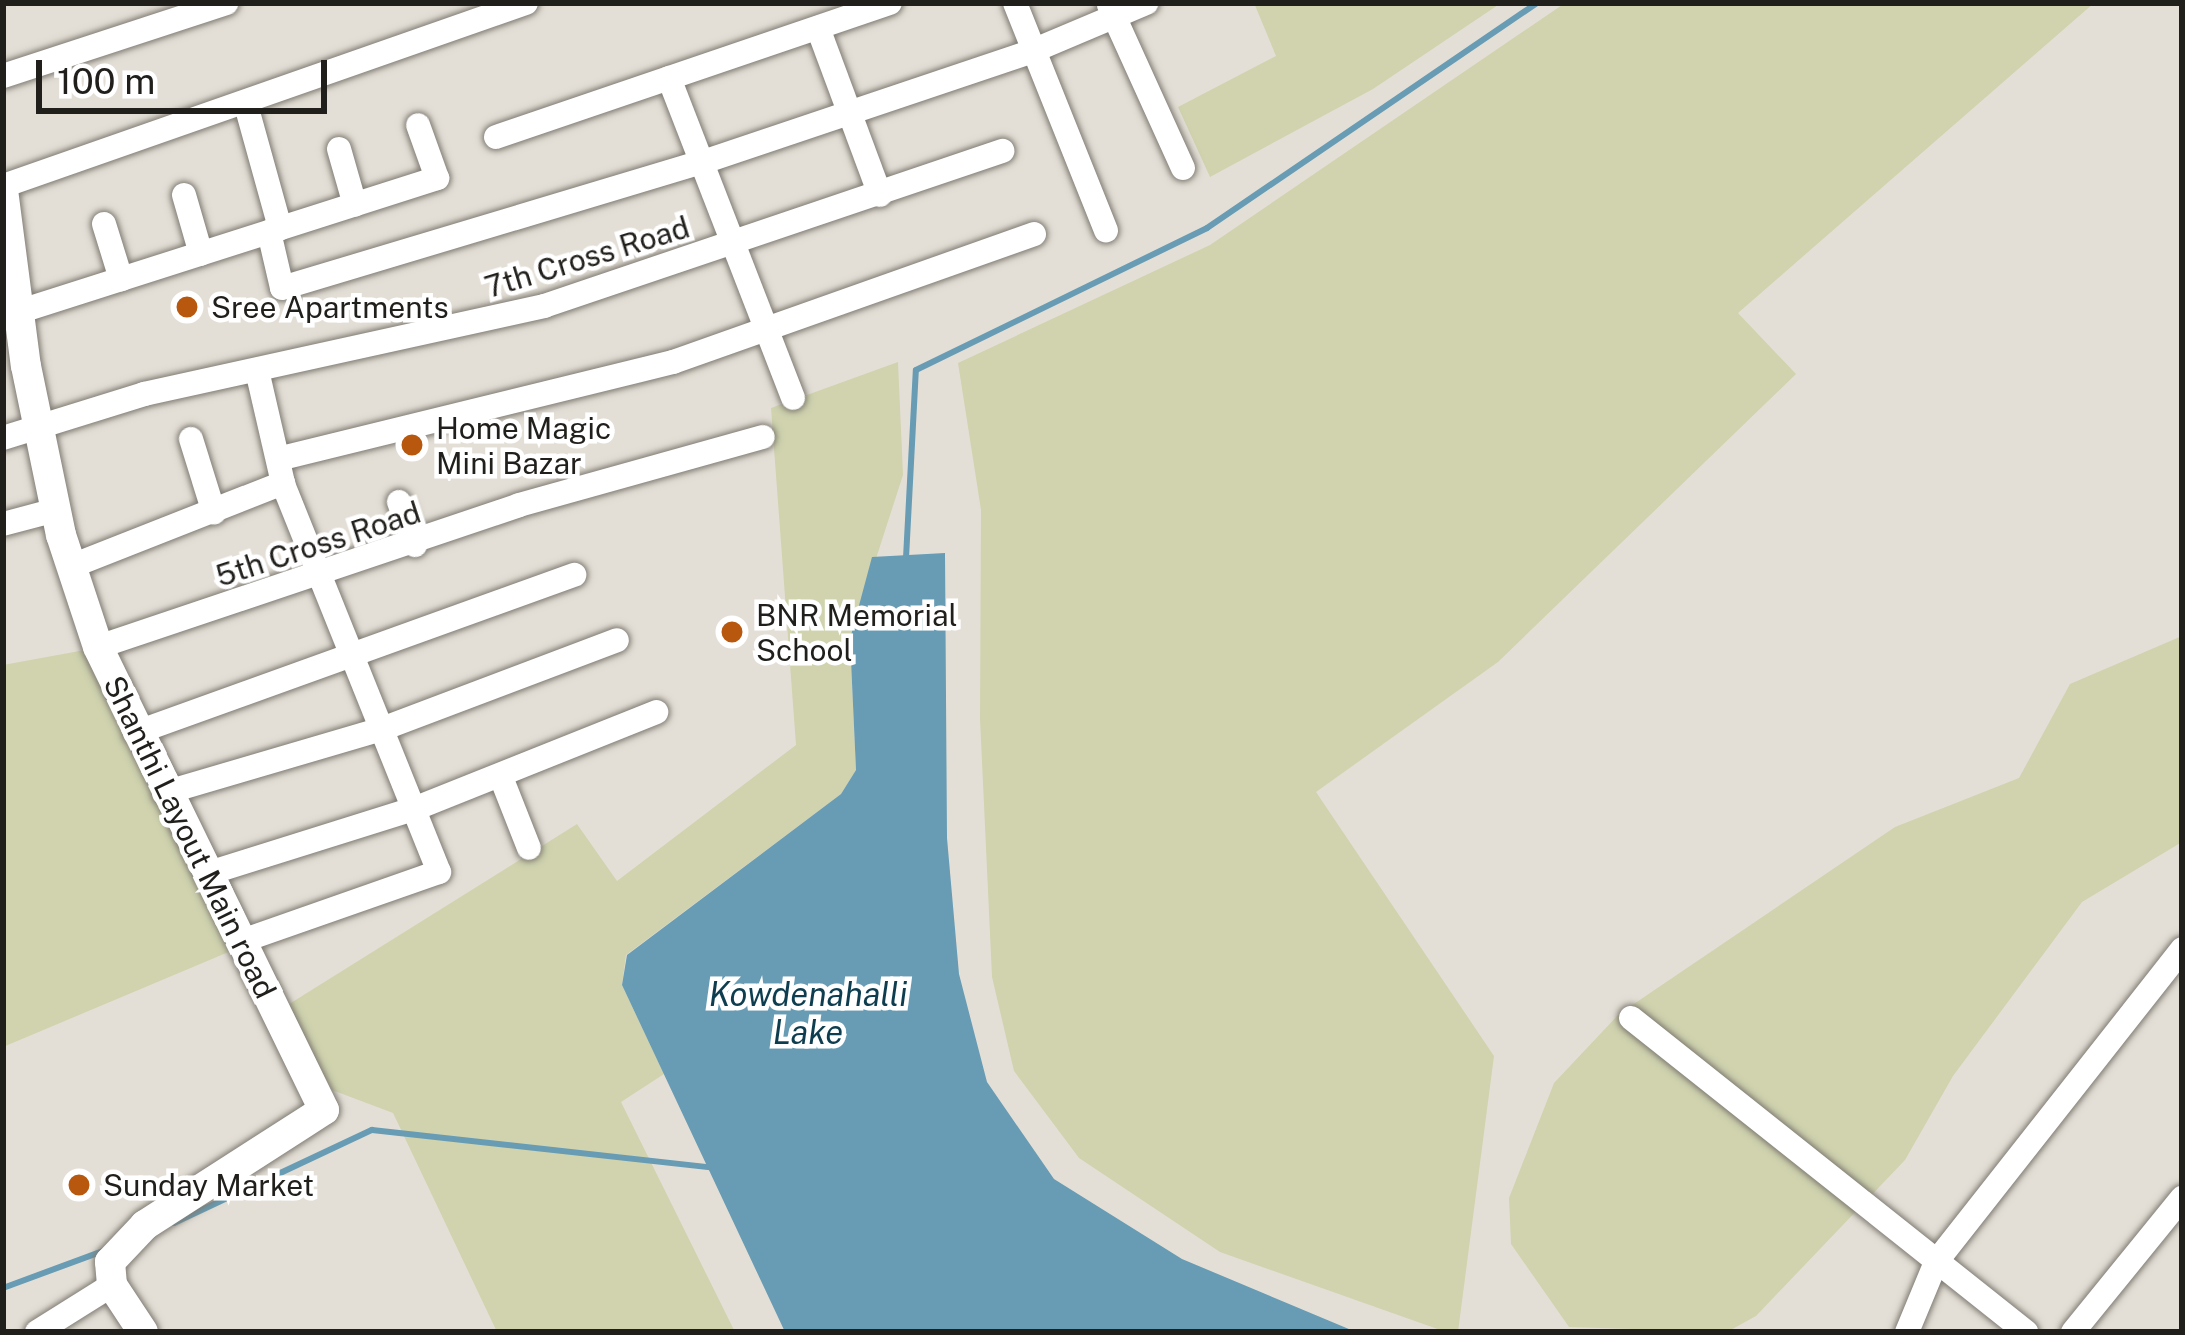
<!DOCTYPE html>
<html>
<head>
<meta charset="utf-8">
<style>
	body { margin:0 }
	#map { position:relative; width:2185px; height:1335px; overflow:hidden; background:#e4dfd6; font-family:"Public Sans",sans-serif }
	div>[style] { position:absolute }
	.green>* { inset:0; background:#d0d3ae }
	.water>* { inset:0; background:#679cb4 }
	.stream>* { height:6px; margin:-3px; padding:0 3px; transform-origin:3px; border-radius:3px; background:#679cb4 }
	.roads { filter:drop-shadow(0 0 3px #7f7b73) drop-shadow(0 0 3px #7f7b73) }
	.minor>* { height:24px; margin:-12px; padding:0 12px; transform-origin:12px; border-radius:12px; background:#fff }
	.tertiary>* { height:30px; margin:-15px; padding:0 15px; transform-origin:15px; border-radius:15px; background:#fff }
	.dots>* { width:33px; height:33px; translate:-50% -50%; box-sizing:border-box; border:6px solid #fff; border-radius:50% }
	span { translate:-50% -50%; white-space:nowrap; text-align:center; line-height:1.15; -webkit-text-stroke:9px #fff; paint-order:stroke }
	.street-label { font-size:30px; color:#211f1c }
	.poi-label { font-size:30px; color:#211f1c }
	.left { translate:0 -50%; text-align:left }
	.water-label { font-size:33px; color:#0d3d4f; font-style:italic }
	.frame { position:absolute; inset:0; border:6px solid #211f1c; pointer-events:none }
	.scale { position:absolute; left:36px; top:60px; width:291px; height:54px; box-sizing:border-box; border:6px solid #211f1c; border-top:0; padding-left:15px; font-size:36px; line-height:42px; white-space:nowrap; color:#211f1c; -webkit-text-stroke:9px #fff; paint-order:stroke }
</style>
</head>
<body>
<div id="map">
	<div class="green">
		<div style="clip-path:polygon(1254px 3px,1501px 3px,1373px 89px,1210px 177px,1178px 107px,1276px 56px)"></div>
		<div style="clip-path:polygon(1565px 3px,2094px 3px,1738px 313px,1796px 374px,1498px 662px,1316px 792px,1494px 1056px,1458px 1332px,1446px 1332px,1220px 1252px,1079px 1158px,1014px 1071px,992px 977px,980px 719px,981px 510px,958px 363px,1210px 245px)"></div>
		<div style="clip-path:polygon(898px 362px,903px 475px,850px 639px,856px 770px,841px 794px,626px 955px,622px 985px,664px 1074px,621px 1102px,735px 1332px,497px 1332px,393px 1113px,332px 1090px,286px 1006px,577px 824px,617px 881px,796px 745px,771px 408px)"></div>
		<div style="clip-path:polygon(2182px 636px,2182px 842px,2082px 902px,1953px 1076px,1905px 1160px,1756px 1316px,1727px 1332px,1569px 1327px,1511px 1244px,1509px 1198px,1554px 1083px,1619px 1014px,1895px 827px,2019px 778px,2070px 684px)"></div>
		<div style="clip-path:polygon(85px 650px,231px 951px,3px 1047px,3px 665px)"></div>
	</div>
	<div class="water">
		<div style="clip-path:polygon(945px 553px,947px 838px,959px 974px,987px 1082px,1054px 1179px,1182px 1259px,1356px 1332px,785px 1332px,622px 985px,627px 955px,841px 794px,856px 770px,850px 639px,872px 557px)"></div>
	</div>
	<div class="stream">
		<div style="left:906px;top:558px;width:188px;rotate:-87deg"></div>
		<div style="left:916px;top:370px;width:324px;rotate:-26deg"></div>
		<div style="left:1207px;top:228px;width:399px;rotate:-34.3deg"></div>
		<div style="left:174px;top:1223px;width:219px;rotate:-25.2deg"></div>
		<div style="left:372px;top:1130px;width:345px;rotate:6.3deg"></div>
		<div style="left:3px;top:1288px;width:110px;rotate:-20.3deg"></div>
	</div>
	<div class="roads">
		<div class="minor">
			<div style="left:1015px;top:3px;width:245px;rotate:68.2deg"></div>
			<div style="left:1109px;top:5px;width:179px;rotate:65.6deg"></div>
			<div style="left:818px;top:28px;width:178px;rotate:69.6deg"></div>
			<div style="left:3px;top:76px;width:235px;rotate:-18.1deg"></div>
			<div style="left:669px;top:78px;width:343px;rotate:68.8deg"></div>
			<div style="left:246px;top:105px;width:128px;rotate:74.5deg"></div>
			<div style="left:496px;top:137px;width:416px;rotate:-18.8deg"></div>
			<div style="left:339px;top:149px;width:58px;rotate:74.1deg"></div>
			<div style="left:3px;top:186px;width:554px;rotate:-19.29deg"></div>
			<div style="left:184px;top:195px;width:61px;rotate:73.9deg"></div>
			<div style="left:104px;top:224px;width:58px;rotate:72.8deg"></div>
			<div style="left:269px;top:232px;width:57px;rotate:76.9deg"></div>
			<div style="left:282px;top:288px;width:439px;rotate:-16.7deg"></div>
			<div style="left:703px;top:162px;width:350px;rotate:-18.6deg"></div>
			<div style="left:1035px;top:50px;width:121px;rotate:-22.9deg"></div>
			<div style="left:21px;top:311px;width:437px;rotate:-17.7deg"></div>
			<div style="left:437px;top:178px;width:56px;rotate:-109.7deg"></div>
			<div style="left:3px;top:438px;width:148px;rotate:-17.3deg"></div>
			<div style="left:144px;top:394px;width:410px;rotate:-12.4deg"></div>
			<div style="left:544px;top:306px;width:484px;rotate:-18.7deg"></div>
			<div style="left:191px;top:439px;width:77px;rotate:72.7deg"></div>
			<div style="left:282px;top:458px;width:403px;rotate:-13.8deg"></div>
			<div style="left:673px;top:362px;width:383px;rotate:-19.5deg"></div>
			<div style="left:399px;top:502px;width:46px;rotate:69.6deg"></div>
			<div style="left:3px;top:524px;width:55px;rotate:-14.8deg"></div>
			<div style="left:72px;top:566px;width:227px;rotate:-21.5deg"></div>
			<div style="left:98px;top:647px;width:444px;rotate:-18.6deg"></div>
			<div style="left:519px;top:505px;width:253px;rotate:-15.6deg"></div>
			<div style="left:135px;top:733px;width:467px;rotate:-19.8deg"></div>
			<div style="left:501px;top:777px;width:76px;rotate:68.5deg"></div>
			<div style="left:164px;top:793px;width:227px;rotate:-16.4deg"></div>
			<div style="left:382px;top:729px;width:251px;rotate:-20.7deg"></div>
			<div style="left:206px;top:874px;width:218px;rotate:-17.4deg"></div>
			<div style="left:414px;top:809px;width:261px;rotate:-21.8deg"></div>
			<div style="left:239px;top:942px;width:212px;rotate:-19.3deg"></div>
			<div style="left:439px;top:872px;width:419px;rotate:-111.9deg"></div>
			<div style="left:283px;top:483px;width:116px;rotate:-103deg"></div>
			<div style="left:1631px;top:1018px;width:505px;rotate:38.48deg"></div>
			<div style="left:37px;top:1332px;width:89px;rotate:-32.1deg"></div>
			<div style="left:1907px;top:1332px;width:76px;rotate:-67.5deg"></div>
			<div style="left:1936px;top:1262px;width:398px;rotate:-51.8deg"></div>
			<div style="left:2073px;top:1332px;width:173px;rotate:-50.9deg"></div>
		</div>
		<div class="tertiary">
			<div style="left:3px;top:190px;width:177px;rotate:82.6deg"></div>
			<div style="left:26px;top:366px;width:173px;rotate:78.3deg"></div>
			<div style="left:61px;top:535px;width:118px;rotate:71.7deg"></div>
			<div style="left:98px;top:647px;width:515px;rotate:63.98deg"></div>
			<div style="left:324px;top:1110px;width:213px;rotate:147.3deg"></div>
			<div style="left:145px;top:1225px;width:51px;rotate:133.4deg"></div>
			<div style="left:110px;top:1262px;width:23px;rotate:85deg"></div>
			<div style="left:112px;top:1285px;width:56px;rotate:56.6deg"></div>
		</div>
	</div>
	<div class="dots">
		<div style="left:187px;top:307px;background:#b7580e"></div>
		<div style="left:412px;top:445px;background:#b7580e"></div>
		<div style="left:732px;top:632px;background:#b7580e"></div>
		<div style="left:79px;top:1185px;background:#b7580e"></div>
	</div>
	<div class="street-label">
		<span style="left:587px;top:257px;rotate:-17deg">7th Cross Road</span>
		<span style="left:318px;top:544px;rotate:-18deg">5th Cross Road</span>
		<span style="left:190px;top:837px;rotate:64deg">Shanthi Layout Main road</span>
	</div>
	<div class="poi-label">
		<span class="left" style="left:211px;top:307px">Sree Apartments</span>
		<span class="left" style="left:436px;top:445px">Home Magic<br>Mini Bazar</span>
		<span class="left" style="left:756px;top:632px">BNR Memorial<br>School</span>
		<span class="left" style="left:103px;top:1185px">Sunday Market</span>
	</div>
	<div class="water-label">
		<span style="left:808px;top:1014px">Kowdenahalli<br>Lake</span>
	</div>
	<div class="frame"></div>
	<div class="scale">100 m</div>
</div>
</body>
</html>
